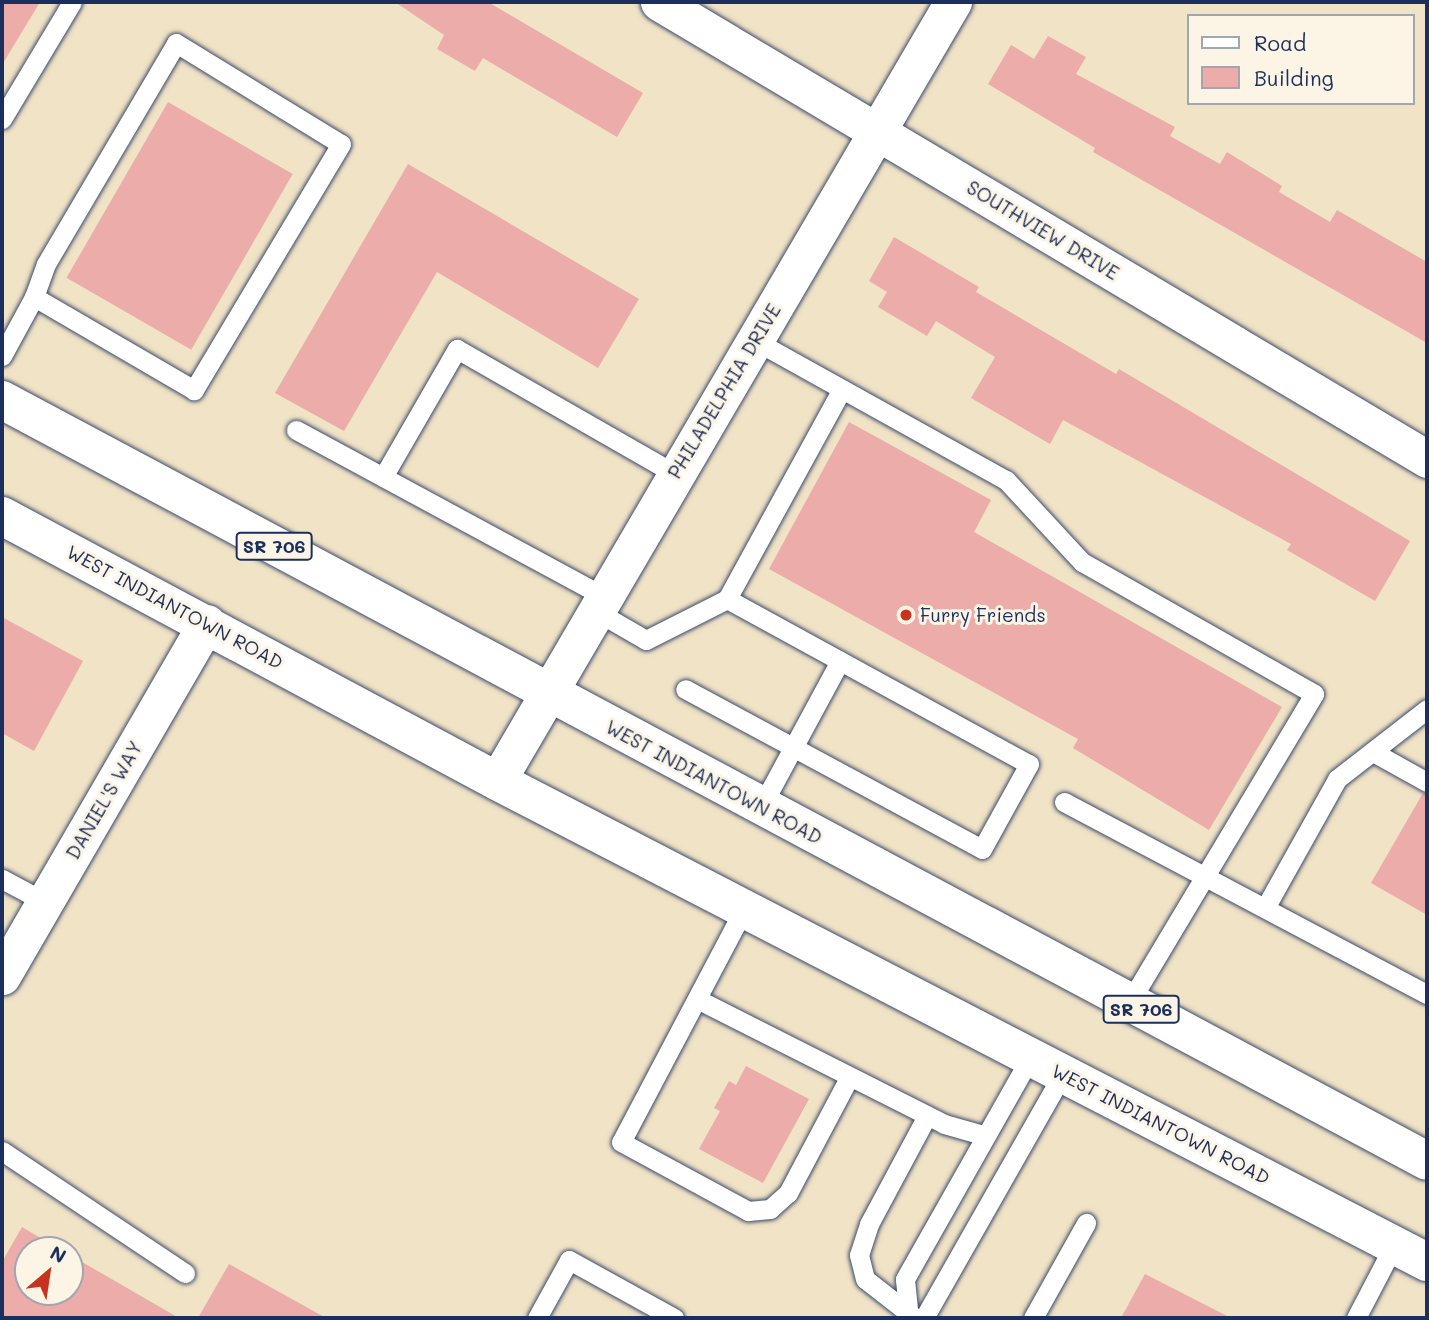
<!DOCTYPE html>
<html>
<head>
<meta charset="utf-8">
<style>
	body { margin:0 }
	#map { position:relative; width:1429px; height:1320px; overflow:hidden; background:#f1e3c5; font-family:Mali,sans-serif }
	div>[style] { position:absolute }
	.building>* { inset:0; background:#ebacaa; transform-origin:0 0 }
	.roads { filter:drop-shadow(0 0 2px #3b4a6d) drop-shadow(0 0 2px #3b4a6d) }
	.lane>* { height:19px; margin:-9.5px; padding:0 9.5px; transform-origin:9.5px; border-radius:9.5px; background:#fff }
	.street>* { height:37px; margin:-18.5px; padding:0 18.5px; transform-origin:18.5px; border-radius:18.5px; background:#fff }
	.primary>* { height:38px; margin:-19px; padding:0 19px; transform-origin:19px; border-radius:19px; background:#fff }
	.dots>* { width:19px; height:19px; translate:-50% -50%; box-sizing:border-box; border:4px solid #fcf5e5; border-radius:50% }
	span { translate:-50% -50%; white-space:nowrap; text-align:center; line-height:1.15; -webkit-text-stroke:6px #fcf5e5; paint-order:stroke }
	.shield-label span { padding:2px 5px; background:#fcf5e5; border:2px solid; border-radius:5px; -webkit-text-stroke-width:0 }
	.shield-label { font-size:18px; color:#1b2f5e; font-weight:700 }
	.street-label { font-size:19px; color:#1b2f5e }
	.poi-label { font-size:19px; color:#1b2f5e }
	.left { translate:0 -50%; text-align:left }
	.frame { position:absolute; inset:0; border:4px solid #1b2f5e; pointer-events:none }
	.legend { position:absolute; left:1187px; top:14px; width:228px; height:91px; box-sizing:border-box; background:#fcf5e5; border:2px solid #a2a6af; margin:0; padding:9px 12px; list-style:none; font-size:21px; color:#1b2f5e }
	.legend li { display:flex; align-items:center; gap:14px; height:35px }
	.legend b { width:35px; border:2px solid #a2a6af }
	.north { position:absolute; left:14px; top:1236px; width:70px; height:70px; box-sizing:border-box; background:#fcf5e5; border:2px solid #a2a6af; border-radius:50%; rotate:29deg; font-size:19px; font-weight:700; line-height:28px; text-align:center; color:#1b2f5e }
	.north::after { content:''; display:block; margin:auto; width:24px; height:32px; background:#c8321e; clip-path:polygon(50% 0,100% 100%,50% 72%,0 100%) }
</style>
</head>
<body>
<div id="map">
	<div class="building">
		<div style="clip-path:polygon(2px 2px,40px 2px,2px 65px)"></div>
		<div style="clip-path:polygon(395px 2px,488px 2px,643px 93px,617px 137px,483px 58px,475px 71px,437px 49px,444px 35px)"></div>
		<div style="clip-path:polygon(1048px 36px,1086px 57px,1076px 74px,1175px 127px,1170px 136px,1220px 164px,1227px 152px,1282px 186px,1279px 192px,1330px 222px,1337px 210px,1427px 262px,1427px 343px,1093px 152px,1095px 148px,988px 84px,1011px 45px,1034px 59px)"></div>
		<div style="left:168px;top:102px;width:144px;height:203px;rotate:30deg"></div>
		<div style="clip-path:polygon(408px 164px,639px 299px,598px 368px,437px 272px,344px 431px,275px 393px)"></div>
		<div style="clip-path:polygon(894px 237px,979px 287px,976px 292px,1116px 374px,1119px 369px,1410px 541px,1375px 601px,1287px 550px,1291px 544px,1063px 420px,1050px 444px,971px 398px,995px 357px,936px 321px,927px 336px,878px 307px,887px 292px,869px 281px)"></div>
		<div style="clip-path:polygon(849px 422px,991px 500px,974px 532px,1282px 707px,1209px 830px,1073px 748px,1078px 739px,769px 569px)"></div>
		<div style="clip-path:polygon(2px 617px,83px 661px,34px 751px,2px 733px)"></div>
		<div style="clip-path:polygon(1423px 793px,1427px 794px,1427px 915px,1371px 883px)"></div>
		<div style="clip-path:polygon(746px 1066px,809px 1099px,763px 1183px,699px 1149px,720px 1111px,714px 1108px,729px 1081px,736px 1085px)"></div>
		<div style="clip-path:polygon(22px 1227px,61px 1250px,28px 1250px,28px 1292px,70px 1292px,70px 1255px,179px 1318px,2px 1318px,2px 1262px)"></div>
		<div style="clip-path:polygon(229px 1264px,326px 1318px,198px 1318px)"></div>
		<div style="clip-path:polygon(1145px 1274px,1231px 1318px,1121px 1318px)"></div>
	</div>
	<div class="roads">
		<div class="lane">
			<div style="left:2px;top:119px;width:136px;rotate:-59.1deg"></div>
			<div style="left:754px;top:340px;width:288px;rotate:29.1deg"></div>
			<div style="left:1006px;top:480px;width:112px;rotate:47.2deg"></div>
			<div style="left:1082px;top:562px;width:267px;rotate:29.6deg"></div>
			<div style="left:1314px;top:694px;width:360px;rotate:120.9deg"></div>
			<div style="left:2px;top:356px;width:67px;rotate:-61.5deg"></div>
			<div style="left:34px;top:297px;width:35px;rotate:-70deg"></div>
			<div style="left:46px;top:264px;width:256px;rotate:-59.5deg"></div>
			<div style="left:176px;top:43px;width:193px;rotate:31.5deg"></div>
			<div style="left:341px;top:144px;width:287px;rotate:120.9deg"></div>
			<div style="left:194px;top:390px;width:185px;rotate:-149.8deg"></div>
			<div style="left:296px;top:430px;width:349px;rotate:28.4deg"></div>
			<div style="left:383px;top:477px;width:148px;rotate:-60deg"></div>
			<div style="left:457px;top:349px;width:251px;rotate:29.8deg"></div>
			<div style="left:727px;top:599px;width:239px;rotate:-61.3deg"></div>
			<div style="left:594px;top:610px;width:60px;rotate:30deg"></div>
			<div style="left:646px;top:640px;width:91px;rotate:-26.8deg"></div>
			<div style="left:727px;top:599px;width:344px;rotate:28.7deg"></div>
			<div style="left:1029px;top:764px;width:97px;rotate:118.9deg"></div>
			<div style="left:982px;top:849px;width:337px;rotate:-151.7deg"></div>
			<div style="left:1373px;top:752px;width:62px;rotate:29.1deg"></div>
			<div style="left:1064px;top:802px;width:411px;rotate:27.9deg"></div>
			<div style="left:761px;top:807px;width:166px;rotate:-61.6deg"></div>
			<div style="left:2px;top:879px;width:49px;rotate:28.1deg"></div>
			<div style="left:1265px;top:908px;width:148px;rotate:-60.8deg"></div>
			<div style="left:1337px;top:779px;width:114px;rotate:-37.9deg"></div>
			<div style="left:744px;top:909px;width:263px;rotate:117.8deg"></div>
			<div style="left:621px;top:1142px;width:145px;rotate:28.5deg"></div>
			<div style="left:748px;top:1211px;width:22px;rotate:-5deg"></div>
			<div style="left:770px;top:1209px;width:24px;rotate:-42deg"></div>
			<div style="left:788px;top:1193px;width:130px;rotate:-62.1deg"></div>
			<div style="left:697px;top:999px;width:277px;rotate:26.8deg"></div>
			<div style="left:944px;top:1124px;width:41px;rotate:15.8deg"></div>
			<div style="left:2px;top:1151px;width:220px;rotate:33.7deg"></div>
			<div style="left:537px;top:1318px;width:66px;rotate:-61.1deg"></div>
			<div style="left:569px;top:1260px;width:120px;rotate:28.9deg"></div>
			<div style="left:909px;top:1318px;width:39px;rotate:-96deg"></div>
			<div style="left:905px;top:1279px;width:254px;rotate:-60.5deg"></div>
			<div style="left:915px;top:1318px;width:63px;rotate:-142deg"></div>
			<div style="left:865px;top:1279px;width:25px;rotate:-104deg"></div>
			<div style="left:859px;top:1255px;width:33px;rotate:-72deg"></div>
			<div style="left:869px;top:1224px;width:123px;rotate:-61.8deg"></div>
			<div style="left:924px;top:1318px;width:283px;rotate:-60.4deg"></div>
			<div style="left:1033px;top:1318px;width:109px;rotate:-60.8deg"></div>
			<div style="left:1356px;top:1318px;width:82px;rotate:-62.5deg"></div>
		</div>
		<div class="street">
			<div style="left:659px;top:2px;width:894px;rotate:30.75deg"></div>
			<div style="left:497px;top:781px;width:903px;rotate:-59.66deg"></div>
			<div style="left:2px;top:976px;width:408px;rotate:-59.9deg"></div>
		</div>
		<div class="primary">
			<div style="left:2px;top:400px;width:1615px;rotate:28.1deg"></div>
			<div style="left:2px;top:516px;width:561px;rotate:28.16deg"></div>
			<div style="left:497px;top:781px;width:1047px;rotate:27.35deg"></div>
		</div>
	</div>
	<div class="dots">
		<div style="left:906px;top:615px;background:#c8321e"></div>
	</div>
	<div class="shield-label">
		<span style="left:274px;top:546px">SR 706</span>
		<span style="left:1141px;top:1009px">SR 706</span>
	</div>
	<div class="street-label">
		<span style="left:1043px;top:230px;rotate:31deg">SOUTHVIEW DRIVE</span>
		<span style="left:724px;top:391px;rotate:-59deg">PHILADELPHIA DRIVE</span>
		<span style="left:175px;top:607px;rotate:28deg">WEST INDIANTOWN ROAD</span>
		<span style="left:714px;top:782px;rotate:28deg">WEST INDIANTOWN ROAD</span>
		<span style="left:104px;top:800px;rotate:-60deg">DANIEL'S WAY</span>
		<span style="left:1161px;top:1124px;rotate:27deg">WEST INDIANTOWN ROAD</span>
	</div>
	<div class="poi-label">
		<span class="left" style="left:920px;top:615px">Furry Friends</span>
	</div>
	<div class="frame"></div>
	<ul class="legend">
	<li><b style="height:9px;background:#fff"></b>Road</li>
	<li><b style="height:19px;background:#ebacaa"></b>Building</li>
	</ul>
	<div class="north">N</div>
</div>
</body>
</html>
